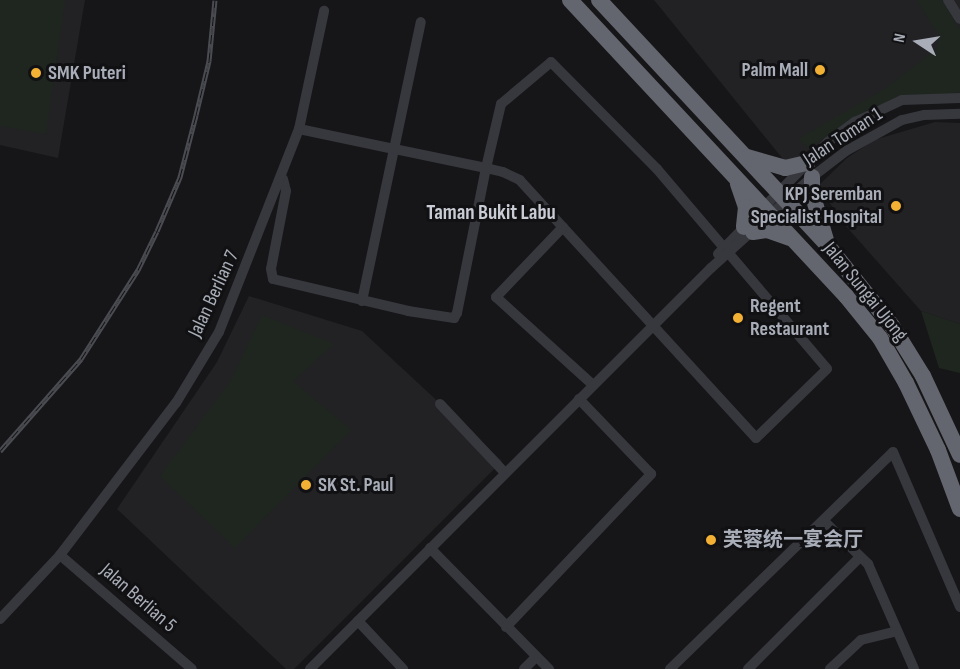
<!DOCTYPE html>
<html>
<head>
<meta charset="utf-8">
<style>
	body { margin:0 }
	#map { position:relative; width:960px; height:669px; overflow:hidden; background:#161618; font-family:"Sofia Sans Condensed","Noto Sans SC",sans-serif }
	div>[style] { position:absolute }
	.built>* { inset:0; background:#222225 }
	.green>* { inset:0; background:#1e261f }
	.minor>* { height:10px; margin:-5px; padding:0 5px; transform-origin:5px; border-radius:5px; background:#37383d }
	.highway>* { height:16px; margin:-8px; padding:0 8px; transform-origin:8px; border-radius:8px; background:#63666e }
	.rail>* { height:5px; margin-top:-2.5px; transform-origin:0; background:repeating-linear-gradient(90deg,#111113 0 9px,#4a4c52 0 18px); box-sizing:border-box; border-block:2px solid #4a4c52 }
	.dots>* { width:16px; height:16px; translate:-50% -50%; box-sizing:border-box; border:3px solid #111113; border-radius:50% }
	span { translate:-50% -50%; white-space:nowrap; text-align:center; line-height:1.15; -webkit-text-stroke:6px #111113; paint-order:stroke }
	.poi-label { font-size:20px; color:#a8adb8; font-weight:700 }
	.right { translate:-100% -50%; text-align:right }
	.left { translate:0 -50%; text-align:left }
	.street-label { font-size:20px; color:#a8adb8 }
	.neighbourhood-label { font-size:21px; color:#c9ccd4; font-weight:700 }
	.north { position:absolute; left:888px; top:12px; width:60px; height:60px; -webkit-text-stroke:4px #111113; paint-order:stroke; rotate:282deg; font-size:16px; font-weight:700; line-height:24px; text-align:center; color:#a8adb8 }
	.north::after { content:''; display:block; margin:auto; width:21px; height:27px; background:#a8adb8; clip-path:polygon(50% 0,100% 100%,50% 72%,0 100%) }
</style>
</head>
<body>
<div id="map">
	<div class="built">
		<div style="clip-path:polygon(0 0,85px 0,58px 158px,0 145px)"></div>
		<div style="clip-path:polygon(654px 0,960px 0,960px 96px,883px 98px,791px 169px)"></div>
		<div style="clip-path:polygon(935px 122px,960px 123px,960px 324px,921px 311px,845px 225px,818px 186px,847px 158px,874px 140px)"></div>
		<div style="clip-path:polygon(249px 296px,362px 331px,502px 461px,294px 669px,286px 669px,117px 509px,217px 362px)"></div>
	</div>
	<div class="green">
		<div style="clip-path:polygon(0 0,65px 0,46px 134px,0 126px)"></div>
		<div style="clip-path:polygon(917px 0,942px 0,960px 30px,960px 92px,895px 100px,871px 108px,809px 148px,798px 139px,883px 90px,937px 49px,939px 36px)"></div>
		<div style="clip-path:polygon(921px 311px,960px 324px,960px 373px,939px 368px)"></div>
		<div style="clip-path:polygon(262px 315px,334px 344px,293px 381px,351px 430px,235px 548px,160px 476px,230px 382px)"></div>
	</div>
	<div class="minor">
		<div style="left:948px;top:0;width:22px;rotate:58deg"></div>
		<div style="left:283px;top:179px;width:12px;rotate:76deg"></div>
		<div style="left:286px;top:191px;width:79px;rotate:100.9deg"></div>
		<div style="left:271px;top:269px;width:10px;rotate:79deg"></div>
		<div style="left:273px;top:279px;width:139px;rotate:13.3deg"></div>
		<div style="left:408px;top:311px;width:47px;rotate:8.7deg"></div>
		<div style="left:454px;top:318px;width:6px;rotate:-59deg"></div>
		<div style="left:457px;top:313px;width:148px;rotate:-78.7deg"></div>
		<div style="left:486px;top:168px;width:66px;rotate:-76.8deg"></div>
		<div style="left:501px;top:104px;width:65px;rotate:-40deg"></div>
		<div style="left:551px;top:62px;width:151px;rotate:45.3deg"></div>
		<div style="left:657px;top:169px;width:262px;rotate:49.6deg"></div>
		<div style="left:827px;top:369px;width:99px;rotate:135.8deg"></div>
		<div style="left:756px;top:438px;width:350px;rotate:-132.5deg"></div>
		<div style="left:520px;top:180px;width:19px;rotate:-155deg"></div>
		<div style="left:503px;top:172px;width:17px;rotate:-167deg"></div>
		<div style="left:486px;top:168px;width:94px;rotate:-168.3deg"></div>
		<div style="left:394px;top:149px;width:97px;rotate:-168.1deg"></div>
		<div style="left:563px;top:227px;width:97px;rotate:133.7deg"></div>
		<div style="left:496px;top:297px;width:131px;rotate:42.2deg"></div>
		<div style="left:718px;top:254px;width:157px;rotate:-45.5deg"></div>
		<div style="left:828px;top:142px;width:34px;rotate:-37deg"></div>
		<div style="left:855px;top:122px;width:52px;rotate:-25.1deg"></div>
		<div style="left:902px;top:100px;width:58px;rotate:-2deg"></div>
		<div style="left:362px;top:301px;width:285px;rotate:-78.1deg"></div>
		<div style="left:440px;top:404px;width:93px;rotate:46.7deg"></div>
		<div style="left:824px;top:521px;width:62px;rotate:44.3deg"></div>
		<div style="left:868px;top:564px;width:115px;rotate:66.3deg"></div>
		<div style="left:430px;top:548px;width:170px;rotate:45.5deg"></div>
		<div style="left:60px;top:555px;width:174px;rotate:40.8deg"></div>
		<div style="left:0;top:619px;width:88px;rotate:-46.8deg"></div>
		<div style="left:60px;top:555px;width:191px;rotate:-52.7deg"></div>
		<div style="left:176px;top:403px;width:83px;rotate:-58.8deg"></div>
		<div style="left:219px;top:332px;width:218px;rotate:-68.5deg"></div>
		<div style="left:299px;top:129px;width:121px;rotate:-78deg"></div>
		<div style="left:358px;top:621px;width:66px;rotate:46.8deg"></div>
		<div style="left:506px;top:627px;width:211px;rotate:-46.5deg"></div>
		<div style="left:651px;top:474px;width:104px;rotate:-133.8deg"></div>
		<div style="left:310px;top:669px;width:567px;rotate:-45deg"></div>
		<div style="left:711px;top:268px;width:136px;rotate:-42deg"></div>
		<div style="left:812px;top:177px;width:43px;rotate:-37.4deg"></div>
		<div style="left:846px;top:151px;width:64px;rotate:-29deg"></div>
		<div style="left:902px;top:120px;width:23px;rotate:-13deg"></div>
		<div style="left:924px;top:115px;width:36px;rotate:-2deg"></div>
		<div style="left:524px;top:669px;width:17px;rotate:-45deg"></div>
		<div style="left:670px;top:669px;width:311px;rotate:-44.2deg"></div>
		<div style="left:893px;top:452px;width:169px;rotate:66.6deg"></div>
		<div style="left:748px;top:669px;width:158px;rotate:-45deg"></div>
		<div style="left:830px;top:669px;width:42px;rotate:-43.1deg"></div>
		<div style="left:861px;top:640px;width:37px;rotate:-14deg"></div>
	</div>
	<div class="highway">
		<div style="left:570px;top:0;width:405px;rotate:47deg"></div>
		<div style="left:846px;top:296px;width:54px;rotate:51deg"></div>
		<div style="left:880px;top:338px;width:52px;rotate:60deg"></div>
		<div style="left:906px;top:383px;width:74px;rotate:64.5deg"></div>
		<div style="left:938px;top:450px;width:63px;rotate:69.6deg"></div>
		<div style="left:599px;top:0;width:336px;rotate:47deg"></div>
		<div style="left:828px;top:246px;width:102px;rotate:51.3deg"></div>
		<div style="left:892px;top:326px;width:59px;rotate:58.2deg"></div>
		<div style="left:923px;top:376px;width:87px;rotate:64.9deg"></div>
		<div style="left:747px;top:157px;width:40px;rotate:16deg"></div>
		<div style="left:785px;top:168px;width:23px;rotate:-13deg"></div>
		<div style="left:812px;top:177px;width:16px;rotate:90deg"></div>
		<div style="left:812px;top:193px;width:49px;rotate:73.4deg"></div>
		<div style="left:738px;top:184px;width:24px;rotate:71deg"></div>
		<div style="left:746px;top:207px;width:20px;rotate:96deg"></div>
		<div style="left:753px;top:232px;width:14px;rotate:-8deg"></div>
		<div style="left:767px;top:230px;width:24px;rotate:19deg"></div>
	</div>
	<div class="rail">
		<div style="left:0;top:451px;width:123px;rotate:-48.6deg"></div>
		<div style="left:81px;top:359px;width:106px;rotate:-57.4deg"></div>
		<div style="left:138px;top:270px;width:43px;rotate:-64deg"></div>
		<div style="left:157px;top:231px;width:59px;rotate:-66.9deg"></div>
		<div style="left:180px;top:177px;width:64px;rotate:-75.5deg"></div>
		<div style="left:196px;top:115px;width:56px;rotate:-76.5deg"></div>
		<div style="left:209px;top:61px;width:61px;rotate:-84.4deg"></div>
	</div>
	<div class="dots">
		<div style="left:820px;top:70px;background:#f2b134"></div>
		<div style="left:36px;top:73px;background:#f2b134"></div>
		<div style="left:896px;top:206px;background:#f2b134"></div>
		<div style="left:738px;top:318px;background:#f2b134"></div>
		<div style="left:306px;top:485px;background:#f2b134"></div>
		<div style="left:711px;top:540px;background:#f2b134"></div>
	</div>
	<div class="poi-label">
		<span class="right" style="left:808px;top:70px">Palm Mall</span>
		<span class="left" style="left:48px;top:73px">SMK Puteri</span>
		<span class="right" style="left:882px;top:206px">KPJ Seremban<br>Specialist Hospital</span>
		<span class="left" style="left:750px;top:318px">Regent<br>Restaurant</span>
		<span class="left" style="left:318px;top:485px">SK St. Paul</span>
		<span class="left" style="left:723px;top:540px">芙蓉统一宴会厅</span>
	</div>
	<div class="street-label">
		<span style="left:843px;top:137px;rotate:-33deg">Jalan Toman 1</span>
		<span style="left:865px;top:292px;rotate:51deg">Jalan Sungai Ujong</span>
		<span style="left:214px;top:294px;rotate:-65deg">Jalan Berlian 7</span>
		<span style="left:138px;top:598px;rotate:41deg">Jalan Berlian 5</span>
	</div>
	<div class="neighbourhood-label">
		<span style="left:491px;top:213px">Taman Bukit Labu</span>
	</div>
	<div class="north">N</div>
</div>
</body>
</html>
